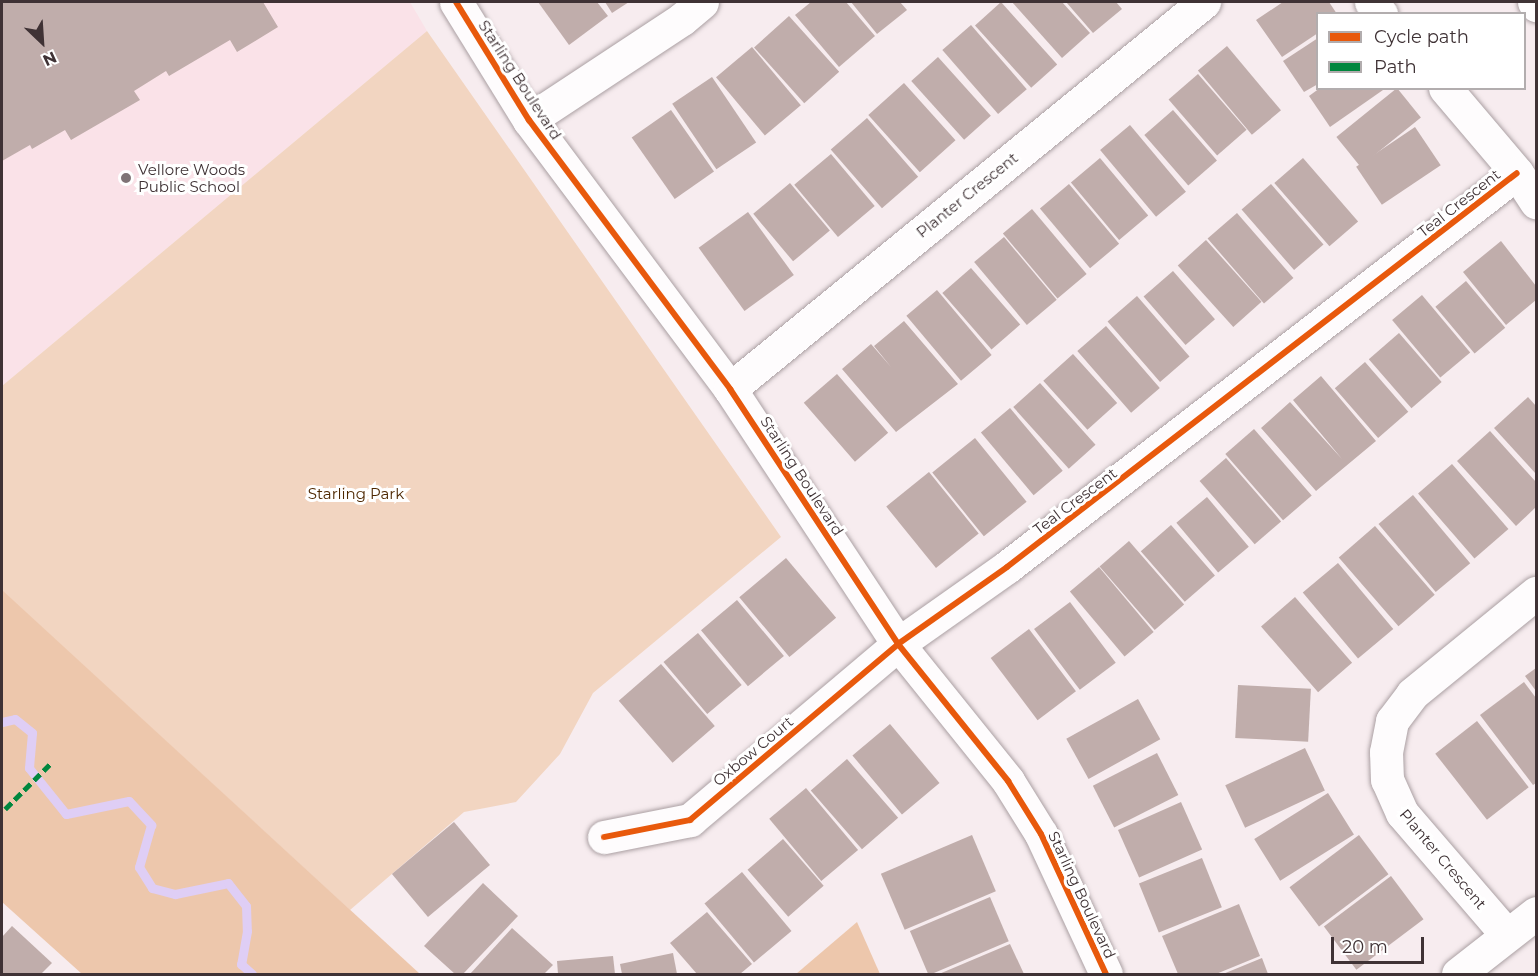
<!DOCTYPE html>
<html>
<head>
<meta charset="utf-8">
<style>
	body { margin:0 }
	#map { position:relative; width:1538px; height:976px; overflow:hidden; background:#f7ecef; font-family:Montserrat,sans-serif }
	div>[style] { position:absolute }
	.built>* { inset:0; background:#fae2e8 }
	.green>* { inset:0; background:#f2d5c1 }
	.forest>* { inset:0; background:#edc7ac }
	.stream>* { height:9px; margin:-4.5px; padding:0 4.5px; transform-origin:4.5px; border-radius:4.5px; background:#dfcef5 }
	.building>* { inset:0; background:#c0adab; transform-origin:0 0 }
	.roads { filter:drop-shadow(0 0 2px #aba0a3) drop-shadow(0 0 2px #aba0a3) }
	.minor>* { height:33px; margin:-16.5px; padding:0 16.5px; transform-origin:16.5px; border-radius:16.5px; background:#fefcfd }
	.major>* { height:33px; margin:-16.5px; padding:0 16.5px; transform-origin:16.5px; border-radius:16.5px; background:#fefcfd }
	.quiet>* { height:4.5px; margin-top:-2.25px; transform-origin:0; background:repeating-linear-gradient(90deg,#00873e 0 9px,transparent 0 13.5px) }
	.cycleway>* { height:6px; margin:-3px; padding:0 3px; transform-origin:3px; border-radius:3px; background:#e8590c }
	.dots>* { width:16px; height:16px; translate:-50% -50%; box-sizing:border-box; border:3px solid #fff; border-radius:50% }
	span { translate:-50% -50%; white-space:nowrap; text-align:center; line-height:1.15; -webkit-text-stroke:6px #fff; paint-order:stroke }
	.street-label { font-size:15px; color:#3f3235 }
	.poi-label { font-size:15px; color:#3f3235 }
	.left { translate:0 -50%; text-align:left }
	.park-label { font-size:15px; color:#4d2700 }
	.frame { position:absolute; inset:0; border:3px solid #3f3235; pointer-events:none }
	.legend { position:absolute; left:1316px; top:12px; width:210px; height:78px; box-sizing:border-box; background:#fff; border:2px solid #b2adae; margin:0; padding:8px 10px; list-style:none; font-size:18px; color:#3f3235 }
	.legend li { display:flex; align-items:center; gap:12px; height:30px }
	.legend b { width:30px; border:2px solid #b2adae }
	.north { position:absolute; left:12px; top:12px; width:60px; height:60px; -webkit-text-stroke:4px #fff; paint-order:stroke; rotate:155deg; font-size:16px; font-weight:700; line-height:24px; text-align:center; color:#3f3235 }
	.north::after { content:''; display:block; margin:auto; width:21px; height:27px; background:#3f3235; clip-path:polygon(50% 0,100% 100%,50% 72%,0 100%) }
	.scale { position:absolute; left:1331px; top:937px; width:93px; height:27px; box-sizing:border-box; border:3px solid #3f3235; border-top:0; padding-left:8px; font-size:18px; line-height:21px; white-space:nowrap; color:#3f3235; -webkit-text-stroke:4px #fff; paint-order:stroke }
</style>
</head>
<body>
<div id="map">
	<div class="built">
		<div style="clip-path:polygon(2px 2px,410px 2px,427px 31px,2px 386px)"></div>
	</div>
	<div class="green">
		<div style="clip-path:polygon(427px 31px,781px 537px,593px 693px,560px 754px,516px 802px,464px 812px,350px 910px,2px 591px,2px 386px)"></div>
	</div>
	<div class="forest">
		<div style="clip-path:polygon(2px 590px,420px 974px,82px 974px,2px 902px)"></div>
		<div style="clip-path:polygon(857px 922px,880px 974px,796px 974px)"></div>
	</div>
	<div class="stream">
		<div style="left:2px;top:722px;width:13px;rotate:-13deg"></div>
		<div style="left:15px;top:719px;width:22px;rotate:39deg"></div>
		<div style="left:32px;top:733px;width:35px;rotate:95deg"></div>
		<div style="left:29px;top:768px;width:59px;rotate:51.2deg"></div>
		<div style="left:66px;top:814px;width:64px;rotate:-11.7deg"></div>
		<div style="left:129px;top:801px;width:33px;rotate:47deg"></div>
		<div style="left:151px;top:825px;width:44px;rotate:105.9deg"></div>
		<div style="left:139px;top:867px;width:25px;rotate:58deg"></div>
		<div style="left:152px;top:888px;width:24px;rotate:15deg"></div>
		<div style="left:175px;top:894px;width:54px;rotate:-11.7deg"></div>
		<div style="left:228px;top:883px;width:29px;rotate:52deg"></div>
		<div style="left:246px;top:906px;width:25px;rotate:88deg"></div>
		<div style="left:247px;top:931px;width:34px;rotate:100deg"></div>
		<div style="left:241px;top:964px;width:15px;rotate:42deg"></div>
	</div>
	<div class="building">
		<div style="clip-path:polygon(2px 2px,263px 2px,278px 27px,237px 52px,230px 40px,169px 76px,166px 71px,134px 91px,140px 100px,71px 140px,65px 130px,32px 149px,30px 145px,2px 161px)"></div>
		<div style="clip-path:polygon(538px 2px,597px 2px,608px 16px,569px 45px)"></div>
		<div style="clip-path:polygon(605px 2px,629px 2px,612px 13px)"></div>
		<div style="clip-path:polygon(811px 2px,846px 2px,875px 36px,839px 67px,795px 15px)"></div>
		<div style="clip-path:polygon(851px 2px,900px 2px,907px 10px,877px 34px)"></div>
		<div style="left:1001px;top:2px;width:84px;height:35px;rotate:48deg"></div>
		<div style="clip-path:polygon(1012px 2px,1062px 2px,1090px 33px,1062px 58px)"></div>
		<div style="clip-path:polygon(1066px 2px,1116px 2px,1122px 9px,1093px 33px)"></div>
		<div style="clip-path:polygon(1283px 2px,1329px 2px,1337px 14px,1318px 14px,1318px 33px,1282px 57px,1256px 20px)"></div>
		<div style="left:789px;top:16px;width:75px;height:47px;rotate:48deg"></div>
		<div style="left:971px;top:25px;width:85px;height:38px;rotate:49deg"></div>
		<div style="clip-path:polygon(1318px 38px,1318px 84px,1304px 92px,1283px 61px)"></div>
		<div style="left:1227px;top:46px;width:84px;height:38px;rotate:50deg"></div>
		<div style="left:752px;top:47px;width:76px;height:47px;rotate:50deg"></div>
		<div style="left:938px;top:57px;width:79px;height:36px;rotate:48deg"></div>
		<div style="left:1198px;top:74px;width:74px;height:39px;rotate:49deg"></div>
		<div style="left:712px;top:77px;width:79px;height:48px;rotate:56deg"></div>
		<div style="left:904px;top:83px;width:77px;height:48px;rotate:48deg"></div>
		<div style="clip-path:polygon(1320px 88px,1382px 88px,1383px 90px,1330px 127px,1309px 96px)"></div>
		<div style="left:1397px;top:88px;width:38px;height:78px;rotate:51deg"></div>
		<div style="left:671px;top:110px;width:75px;height:48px;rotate:55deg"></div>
		<div style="left:1173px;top:110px;width:67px;height:38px;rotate:49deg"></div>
		<div style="left:867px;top:118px;width:78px;height:48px;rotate:49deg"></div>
		<div style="left:1130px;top:125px;width:87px;height:39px;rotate:50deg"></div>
		<div style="left:1415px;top:127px;width:46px;height:71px;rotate:56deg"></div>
		<div style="left:831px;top:154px;width:68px;height:48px;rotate:50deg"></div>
		<div style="left:1100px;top:158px;width:75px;height:38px;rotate:50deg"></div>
		<div style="left:1303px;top:158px;width:84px;height:38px;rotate:49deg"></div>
		<div style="left:790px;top:183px;width:62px;height:48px;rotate:50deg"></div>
		<div style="left:1069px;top:184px;width:78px;height:38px;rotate:50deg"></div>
		<div style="left:1271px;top:184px;width:80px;height:39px;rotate:49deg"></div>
		<div style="left:1032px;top:209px;width:85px;height:38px;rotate:50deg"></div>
		<div style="left:748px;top:212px;width:78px;height:61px;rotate:54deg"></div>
		<div style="left:1237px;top:213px;width:86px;height:39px;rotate:49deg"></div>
		<div style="left:1004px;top:237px;width:82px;height:39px;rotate:50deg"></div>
		<div style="left:1206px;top:240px;width:83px;height:38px;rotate:48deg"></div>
		<div style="clip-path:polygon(1501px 241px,1536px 286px,1536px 300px,1506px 325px,1463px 272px)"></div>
		<div style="left:971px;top:268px;width:75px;height:38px;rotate:49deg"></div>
		<div style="left:1173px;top:271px;width:64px;height:39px;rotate:49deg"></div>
		<div style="left:1466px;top:281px;width:61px;height:40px;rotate:50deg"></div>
		<div style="left:937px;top:290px;width:85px;height:40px;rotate:50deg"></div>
		<div style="left:1422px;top:295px;width:75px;height:39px;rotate:50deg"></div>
		<div style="left:1137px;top:296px;width:80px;height:39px;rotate:49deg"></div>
		<div style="clip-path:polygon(904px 321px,958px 384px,896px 432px,842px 369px,871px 344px,891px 367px,874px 346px)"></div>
		<div style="left:1106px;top:326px;width:82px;height:38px;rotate:49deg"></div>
		<div style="left:1399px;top:333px;width:65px;height:40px;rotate:49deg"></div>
		<div style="left:1073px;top:354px;width:66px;height:40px;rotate:48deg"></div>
		<div style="left:1365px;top:362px;width:66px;height:40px;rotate:49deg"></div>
		<div style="left:837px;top:374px;width:78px;height:44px;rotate:49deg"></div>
		<div style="clip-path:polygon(1321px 376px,1376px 441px,1316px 491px,1261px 428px,1290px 402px,1342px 459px,1293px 400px)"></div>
		<div style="left:1040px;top:383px;width:83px;height:36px;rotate:48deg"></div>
		<div style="clip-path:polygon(1528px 397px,1536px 406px,1536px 474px,1494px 428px)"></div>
		<div style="left:1010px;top:408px;width:82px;height:38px;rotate:50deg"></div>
		<div style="left:1254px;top:429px;width:88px;height:38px;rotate:49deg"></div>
		<div style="clip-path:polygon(1490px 431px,1536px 482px,1536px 507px,1516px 526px,1457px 461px)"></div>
		<div style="left:975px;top:438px;width:82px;height:55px;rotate:51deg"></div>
		<div style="left:1226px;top:458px;width:84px;height:35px;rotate:49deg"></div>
		<div style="left:1452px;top:464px;width:86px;height:45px;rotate:49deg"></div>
		<div style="left:929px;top:472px;width:79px;height:55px;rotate:51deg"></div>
		<div style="left:1413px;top:495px;width:89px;height:45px;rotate:50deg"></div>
		<div style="left:1207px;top:497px;width:65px;height:40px;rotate:50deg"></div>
		<div style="left:1171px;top:525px;width:67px;height:40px;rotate:49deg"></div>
		<div style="left:1375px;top:526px;width:91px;height:48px;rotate:49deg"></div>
		<div style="left:1129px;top:541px;width:84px;height:39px;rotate:49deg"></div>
		<div style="left:786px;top:558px;width:78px;height:61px;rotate:50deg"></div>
		<div style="left:1338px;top:563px;width:86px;height:46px;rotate:50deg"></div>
		<div style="left:1099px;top:567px;width:85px;height:38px;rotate:50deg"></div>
		<div style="left:1295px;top:597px;width:87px;height:45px;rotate:49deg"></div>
		<div style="left:737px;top:600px;width:73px;height:47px;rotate:50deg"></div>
		<div style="left:1070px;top:602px;width:76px;height:45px;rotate:53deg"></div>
		<div style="left:1029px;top:629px;width:78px;height:48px;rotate:53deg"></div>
		<div style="left:698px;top:633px;width:68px;height:45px;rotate:50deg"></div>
		<div style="left:661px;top:664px;width:82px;height:56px;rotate:49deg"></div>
		<div style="clip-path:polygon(1536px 668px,1536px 691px,1525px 676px)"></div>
		<div style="clip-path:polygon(1524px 682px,1536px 698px,1536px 783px,1533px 785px,1480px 715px)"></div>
		<div style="left:1238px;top:685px;width:73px;height:53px;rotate:3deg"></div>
		<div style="left:1138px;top:699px;width:46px;height:82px;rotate:61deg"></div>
		<div style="left:1477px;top:721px;width:84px;height:53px;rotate:52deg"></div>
		<div style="left:890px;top:724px;width:77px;height:49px;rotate:50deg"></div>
		<div style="left:1305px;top:748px;width:47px;height:88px;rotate:65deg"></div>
		<div style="left:1157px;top:753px;width:47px;height:72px;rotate:63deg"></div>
		<div style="left:847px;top:759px;width:78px;height:48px;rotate:49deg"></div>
		<div style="left:806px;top:788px;width:81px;height:48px;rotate:50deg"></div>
		<div style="left:1328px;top:793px;width:49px;height:87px;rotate:58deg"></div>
		<div style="left:1181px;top:802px;width:52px;height:69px;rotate:66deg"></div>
		<div style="left:454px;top:822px;width:56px;height:81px;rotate:50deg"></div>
		<div style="left:972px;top:835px;width:61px;height:99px;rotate:67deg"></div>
		<div style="left:1359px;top:835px;width:49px;height:87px;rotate:53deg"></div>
		<div style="left:783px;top:839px;width:62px;height:47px;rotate:49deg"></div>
		<div style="left:1202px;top:858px;width:53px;height:68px;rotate:68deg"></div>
		<div style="left:742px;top:872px;width:77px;height:49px;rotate:50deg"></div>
		<div style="left:1391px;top:876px;width:54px;height:84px;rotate:53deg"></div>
		<div style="clip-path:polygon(483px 883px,518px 916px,463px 974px,455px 974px,424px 946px)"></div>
		<div style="left:990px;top:897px;width:48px;height:87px;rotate:67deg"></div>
		<div style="clip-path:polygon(1239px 904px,1260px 956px,1216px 974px,1178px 974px,1162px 936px)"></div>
		<div style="clip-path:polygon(707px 912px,752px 964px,740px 974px,697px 974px,670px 943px)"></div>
		<div style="clip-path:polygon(12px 926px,52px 963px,41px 974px,2px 974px,2px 937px)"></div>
		<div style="clip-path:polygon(512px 928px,553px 965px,544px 974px,470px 974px)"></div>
		<div style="clip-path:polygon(1010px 944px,1024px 974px,939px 974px)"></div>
		<div style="clip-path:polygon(673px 953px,677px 974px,622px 974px,620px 964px)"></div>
		<div style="clip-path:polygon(613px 956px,615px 974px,558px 974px,557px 961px)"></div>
		<div style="clip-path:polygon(1262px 958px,1268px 974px,1223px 974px)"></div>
	</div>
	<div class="roads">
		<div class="minor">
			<div style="left:456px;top:2px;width:139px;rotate:58.3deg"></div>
			<div style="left:529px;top:120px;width:336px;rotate:53.2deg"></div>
			<div style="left:730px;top:389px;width:305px;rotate:56.6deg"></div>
			<div style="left:898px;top:644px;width:176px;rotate:51.2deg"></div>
			<div style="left:1008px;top:781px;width:62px;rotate:58.1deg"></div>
			<div style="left:1041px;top:834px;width:154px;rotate:65.1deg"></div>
			<div style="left:1371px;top:2px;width:16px;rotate:50deg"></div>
			<div style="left:1445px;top:88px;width:111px;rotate:49.7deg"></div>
			<div style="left:1517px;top:173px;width:35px;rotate:57deg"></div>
			<div style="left:529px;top:120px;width:183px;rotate:-33.4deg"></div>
			<div style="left:682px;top:19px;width:26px;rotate:-40deg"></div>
			<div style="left:730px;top:389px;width:612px;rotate:-39.23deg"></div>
			<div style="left:604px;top:837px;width:88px;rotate:-11.2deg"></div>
			<div style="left:690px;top:820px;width:272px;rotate:-40.2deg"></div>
			<div style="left:898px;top:644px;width:133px;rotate:-35.2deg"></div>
			<div style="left:1007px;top:567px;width:644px;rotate:-37.69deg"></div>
			<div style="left:1507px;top:935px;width:161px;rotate:-130.7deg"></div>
			<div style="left:1402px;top:813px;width:36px;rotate:-114deg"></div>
			<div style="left:1387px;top:780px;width:28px;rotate:-92deg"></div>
			<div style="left:1386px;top:752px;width:32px;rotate:-79deg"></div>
			<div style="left:1392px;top:721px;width:34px;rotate:-53deg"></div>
			<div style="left:1412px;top:694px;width:160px;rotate:-39.2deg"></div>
			<div style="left:1458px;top:974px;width:99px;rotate:-38deg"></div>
		</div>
		<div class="major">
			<div style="left:1534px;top:2px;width:4px;rotate:56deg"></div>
		</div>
	</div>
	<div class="quiet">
		<div style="left:5px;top:809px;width:65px;rotate:-45deg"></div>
	</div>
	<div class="cycleway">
		<div style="left:456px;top:2px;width:139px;rotate:58.3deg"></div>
		<div style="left:529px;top:120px;width:336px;rotate:53.2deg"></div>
		<div style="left:730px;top:389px;width:305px;rotate:56.6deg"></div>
		<div style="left:898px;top:644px;width:176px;rotate:51.2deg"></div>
		<div style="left:1008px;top:781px;width:62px;rotate:58.1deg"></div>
		<div style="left:1041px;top:834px;width:154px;rotate:65.1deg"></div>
		<div style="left:604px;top:837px;width:88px;rotate:-11.2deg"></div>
		<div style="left:690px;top:820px;width:272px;rotate:-40.2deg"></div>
		<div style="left:898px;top:644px;width:133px;rotate:-35.2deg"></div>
		<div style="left:1007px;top:567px;width:644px;rotate:-37.69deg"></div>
	</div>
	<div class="dots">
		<div style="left:126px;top:178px;background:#7f7376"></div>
	</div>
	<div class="street-label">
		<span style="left:520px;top:80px;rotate:57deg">Starling Boulevard</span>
		<span style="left:967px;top:195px;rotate:-39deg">Planter Crescent</span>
		<span style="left:1459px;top:203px;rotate:-38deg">Teal Crescent</span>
		<span style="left:802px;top:476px;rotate:57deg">Starling Boulevard</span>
		<span style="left:1075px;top:501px;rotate:-37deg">Teal Crescent</span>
		<span style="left:753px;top:751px;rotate:-40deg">Oxbow Court</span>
		<span style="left:1443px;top:859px;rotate:50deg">Planter Crescent</span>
		<span style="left:1082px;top:895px;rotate:65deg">Starling Boulevard</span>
	</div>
	<div class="poi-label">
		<span class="left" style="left:138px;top:178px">Vellore Woods<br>Public School</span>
	</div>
	<div class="park-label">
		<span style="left:356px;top:494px">Starling Park</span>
	</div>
	<div class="frame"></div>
	<ul class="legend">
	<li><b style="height:8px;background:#e8590c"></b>Cycle path</li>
	<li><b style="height:8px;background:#00873e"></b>Path</li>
	</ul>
	<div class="north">N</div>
	<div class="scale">20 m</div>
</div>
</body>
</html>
